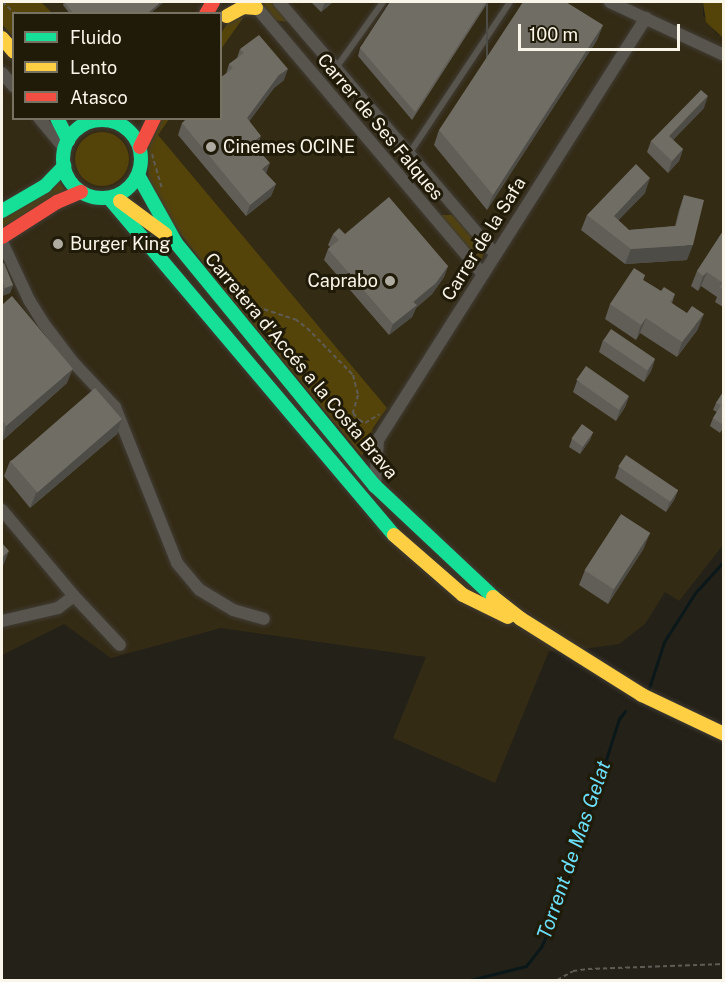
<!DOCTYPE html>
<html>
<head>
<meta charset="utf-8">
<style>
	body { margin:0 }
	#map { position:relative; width:725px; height:982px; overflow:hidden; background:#242118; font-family:"Public Sans",sans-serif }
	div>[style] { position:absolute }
	.built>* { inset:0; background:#342b15 }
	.green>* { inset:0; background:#55440a }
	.round { border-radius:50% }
	.stream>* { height:3px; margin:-1.5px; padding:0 1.5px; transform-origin:1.5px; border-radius:1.5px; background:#0b181a }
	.path>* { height:2px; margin-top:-1px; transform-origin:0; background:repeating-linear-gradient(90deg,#5e5c55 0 4.5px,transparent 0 7.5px) }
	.roads { filter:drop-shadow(0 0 2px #403c35) drop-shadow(0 0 2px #403c35) }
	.lane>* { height:6px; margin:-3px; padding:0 3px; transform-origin:3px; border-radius:3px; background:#58554e }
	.street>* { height:12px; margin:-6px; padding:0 6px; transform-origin:6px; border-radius:6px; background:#58554e }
	.fast>* { height:14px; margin:-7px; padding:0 7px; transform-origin:7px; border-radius:7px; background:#16e098 }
	.fast>.ring { margin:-7px; padding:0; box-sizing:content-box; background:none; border:14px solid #16e098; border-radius:50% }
	.slow>* { height:14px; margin:-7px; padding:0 7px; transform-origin:7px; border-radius:7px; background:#ffcf43 }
	.jam>* { height:14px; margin:-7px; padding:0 7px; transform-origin:7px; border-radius:7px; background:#f24e42 }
	.wall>* { inset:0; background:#605e57 }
	.shaded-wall>* { inset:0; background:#4e4c47; transform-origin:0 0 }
	.building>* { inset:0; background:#706d65; transform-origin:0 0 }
	.dots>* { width:16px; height:16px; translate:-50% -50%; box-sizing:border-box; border:3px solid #201a08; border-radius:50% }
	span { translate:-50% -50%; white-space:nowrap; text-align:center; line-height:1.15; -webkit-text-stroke:6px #201a08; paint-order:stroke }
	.street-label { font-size:18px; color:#f9f5e9 }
	.poi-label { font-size:18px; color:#f9f5e9 }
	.left { translate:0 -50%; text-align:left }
	.right { translate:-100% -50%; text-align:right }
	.water-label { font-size:20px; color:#6bdff9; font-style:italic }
	.frame { position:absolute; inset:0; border:3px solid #f9f5e9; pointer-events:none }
	.legend { position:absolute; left:12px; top:12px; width:210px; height:108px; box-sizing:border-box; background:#201a08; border:2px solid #777262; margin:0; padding:8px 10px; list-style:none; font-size:18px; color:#f9f5e9 }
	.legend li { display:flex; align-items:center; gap:12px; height:30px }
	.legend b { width:30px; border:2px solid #777262 }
	.scale { position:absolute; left:518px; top:24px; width:162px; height:27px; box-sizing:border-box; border:3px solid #f9f5e9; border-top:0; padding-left:8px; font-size:18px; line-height:21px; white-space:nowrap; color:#f9f5e9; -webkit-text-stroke:4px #201a08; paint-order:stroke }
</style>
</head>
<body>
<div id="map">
	<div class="built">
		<div style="clip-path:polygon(evenodd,2px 2px,703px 2px,703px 15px,717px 34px,724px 38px,723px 545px,679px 601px,665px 592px,645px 624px,619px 644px,562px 652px,549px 651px,495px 783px,393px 738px,426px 657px,221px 628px,111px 658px,64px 624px,2px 655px,2px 2px,14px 14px,220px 14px,220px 118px,14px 118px,14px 14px)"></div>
	</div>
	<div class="green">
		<div style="clip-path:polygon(2px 2px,41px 2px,52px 13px,14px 14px,13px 37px,2px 24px)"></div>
		<div style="clip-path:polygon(256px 2px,273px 2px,290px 22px,272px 20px)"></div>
		<div style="clip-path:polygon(703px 2px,723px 2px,723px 38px,706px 22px)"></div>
		<div style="clip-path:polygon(232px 17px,243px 18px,221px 49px,221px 33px)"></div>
		<div style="clip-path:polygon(158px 119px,169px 119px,158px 135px,387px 408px,373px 428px,362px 456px,221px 286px,155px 201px,149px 185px,146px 143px)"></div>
		<div class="round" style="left:75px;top:132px;width:54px;height:54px"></div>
		<div style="clip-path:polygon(58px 179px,65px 190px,2px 228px,2px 218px)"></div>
		<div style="clip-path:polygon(436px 215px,453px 215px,484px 251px,482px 259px,478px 261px)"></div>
	</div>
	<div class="stream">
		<div style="left:649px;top:688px;width:48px;rotate:-71.9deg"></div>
		<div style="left:664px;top:642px;width:58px;rotate:-57.7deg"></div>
		<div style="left:695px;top:593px;width:43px;rotate:-47.8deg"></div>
		<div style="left:470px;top:980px;width:58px;rotate:-14deg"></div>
		<div style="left:526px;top:966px;width:24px;rotate:-52deg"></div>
		<div style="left:541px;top:947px;width:38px;rotate:-65deg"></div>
		<div style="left:557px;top:913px;width:204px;rotate:-72.3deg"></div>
		<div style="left:619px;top:719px;width:10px;rotate:-53deg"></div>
	</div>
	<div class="path">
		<div style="left:2px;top:2px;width:18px;rotate:41deg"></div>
		<div style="left:152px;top:154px;width:36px;rotate:74deg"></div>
		<div style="left:242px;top:299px;width:17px;rotate:28deg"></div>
		<div style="left:257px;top:307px;width:40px;rotate:18deg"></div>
		<div style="left:295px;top:319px;width:15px;rotate:37deg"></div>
		<div style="left:307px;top:328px;width:66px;rotate:45.6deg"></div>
		<div style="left:353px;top:375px;width:21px;rotate:76deg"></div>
		<div style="left:358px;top:395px;width:19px;rotate:106deg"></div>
		<div style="left:353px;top:413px;width:9px;rotate:49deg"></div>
		<div style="left:359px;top:420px;width:7px;rotate:27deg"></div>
		<div style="left:365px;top:423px;width:17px;rotate:-31deg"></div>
		<div style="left:557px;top:980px;width:18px;rotate:-29deg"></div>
		<div style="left:573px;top:971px;width:15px;rotate:-8deg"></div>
		<div style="left:588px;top:969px;width:136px;rotate:-2.1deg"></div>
	</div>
	<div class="roads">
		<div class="lane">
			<div style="left:336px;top:68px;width:81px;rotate:-54.5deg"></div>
			<div style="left:409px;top:154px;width:182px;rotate:-56.4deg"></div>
		</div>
		<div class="street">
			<div style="left:252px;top:2px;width:357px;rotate:49.7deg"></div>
			<div style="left:279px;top:2px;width:332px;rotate:49.4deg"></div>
			<div style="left:610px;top:2px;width:126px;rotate:24.9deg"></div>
			<div style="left:2px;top:73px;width:18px;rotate:49deg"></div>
			<div style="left:39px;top:118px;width:39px;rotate:50deg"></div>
			<div style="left:2px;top:242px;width:64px;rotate:65deg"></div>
			<div style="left:29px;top:300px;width:28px;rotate:58deg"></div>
			<div style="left:44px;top:324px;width:46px;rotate:52.9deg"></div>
			<div style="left:72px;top:361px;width:63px;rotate:46.9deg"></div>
			<div style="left:115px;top:407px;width:168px;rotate:68.3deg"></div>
			<div style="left:177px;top:563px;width:35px;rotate:50deg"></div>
			<div style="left:200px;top:590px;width:39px;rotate:31deg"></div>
			<div style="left:233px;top:610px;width:32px;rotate:16deg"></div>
			<div style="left:375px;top:486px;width:46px;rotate:-86.3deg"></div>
			<div style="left:378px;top:440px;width:500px;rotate:-57.6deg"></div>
			<div style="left:2px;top:510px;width:112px;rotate:50.1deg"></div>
			<div style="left:74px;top:596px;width:67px;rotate:46.8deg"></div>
			<div style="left:2px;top:621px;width:57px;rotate:-13.1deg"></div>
			<div style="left:58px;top:608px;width:20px;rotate:-37deg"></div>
		</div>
		<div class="fast">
			<div style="left:57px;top:118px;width:25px;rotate:63deg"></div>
			<div class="ring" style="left:63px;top:120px;width:64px;height:64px"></div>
			<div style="left:138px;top:175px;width:78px;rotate:60.8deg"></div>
			<div style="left:176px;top:243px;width:314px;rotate:50.7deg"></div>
			<div style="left:375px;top:486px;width:162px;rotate:43.2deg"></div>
			<div style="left:109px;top:198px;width:441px;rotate:49.8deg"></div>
			<div style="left:2px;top:211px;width:50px;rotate:-30.2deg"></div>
			<div style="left:45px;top:186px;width:28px;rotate:-46deg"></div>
		</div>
		<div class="slow">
			<div style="left:227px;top:16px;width:18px;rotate:-29deg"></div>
			<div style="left:243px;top:7px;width:13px;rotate:4deg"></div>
			<div style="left:2px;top:38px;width:18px;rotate:49deg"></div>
			<div style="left:120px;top:201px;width:56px;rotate:36.3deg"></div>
			<div style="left:394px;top:535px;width:91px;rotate:41deg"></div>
			<div style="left:463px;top:595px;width:50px;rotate:26.1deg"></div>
			<div style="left:493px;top:597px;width:36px;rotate:38deg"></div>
			<div style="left:521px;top:619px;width:143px;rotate:32.1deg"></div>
			<div style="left:642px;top:695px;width:91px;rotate:25.4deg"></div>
		</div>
		<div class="jam">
			<div style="left:206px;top:14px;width:14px;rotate:-60deg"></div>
			<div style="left:140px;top:147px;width:32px;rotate:-64deg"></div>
			<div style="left:2px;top:237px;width:65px;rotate:-32.5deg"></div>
			<div style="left:57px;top:202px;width:26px;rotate:-23deg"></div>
		</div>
	</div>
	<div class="wall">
		<div style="clip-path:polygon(64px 2px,150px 14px,70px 14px,63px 5px)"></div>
		<div style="clip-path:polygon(311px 2px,333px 2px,321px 12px)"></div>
		<div style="clip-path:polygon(390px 2px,488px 2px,412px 120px,358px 56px,360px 48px)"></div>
		<div style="clip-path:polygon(603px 25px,597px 40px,487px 210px,434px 145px,439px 130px)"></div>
		<div style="clip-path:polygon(240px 49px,284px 80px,274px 88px,249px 121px,256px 147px,266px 174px,276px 184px,271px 196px,246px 216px,178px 135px,182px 123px,220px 118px,220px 78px,226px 74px,229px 64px,237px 58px)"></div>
		<div style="clip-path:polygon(704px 108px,673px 140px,683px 149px,679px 161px,668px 173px,647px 152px,651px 141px)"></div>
		<div style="clip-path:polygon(645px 193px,618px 220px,629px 230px,675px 226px,679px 210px,684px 195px,687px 260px,625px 264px,581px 230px,587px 215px)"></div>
		<div style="clip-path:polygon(723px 231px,723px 307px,715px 302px,717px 297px,701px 286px,698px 291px,691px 286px,697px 271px)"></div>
		<div style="clip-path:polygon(333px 234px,345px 234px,448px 266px,444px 277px,432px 294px,416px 308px,412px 317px,389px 335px,324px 260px,328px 249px,330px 247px,328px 245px)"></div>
		<div style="clip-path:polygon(2px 264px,13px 285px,10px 293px,2px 296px)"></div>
		<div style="clip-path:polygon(645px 275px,643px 280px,661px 291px,675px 294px,672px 303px,698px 329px,677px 357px,640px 333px,636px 340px,605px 319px,610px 304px)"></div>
		<div style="clip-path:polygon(2px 305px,67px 383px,2px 441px)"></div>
		<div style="clip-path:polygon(603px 340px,655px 359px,651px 371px,644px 382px,599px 352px)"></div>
		<div style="clip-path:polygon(577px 381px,629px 396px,625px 407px,616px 421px,573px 392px)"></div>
		<div style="clip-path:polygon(723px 392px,723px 428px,720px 433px,710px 426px,713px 418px,717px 412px,713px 410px,716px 403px)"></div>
		<div style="clip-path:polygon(122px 419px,117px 434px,30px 508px,4px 476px,10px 461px)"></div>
		<div style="clip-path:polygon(593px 432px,590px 440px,580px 454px,569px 447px,572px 439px)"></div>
		<div style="clip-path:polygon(619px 467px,678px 490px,674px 500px,666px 512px,615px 478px)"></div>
		<div style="clip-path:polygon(644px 548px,608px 604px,579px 585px,585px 570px)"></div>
	</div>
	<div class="shaded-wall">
		<div style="clip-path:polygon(161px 2px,164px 2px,150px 14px,147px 14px)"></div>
		<div style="clip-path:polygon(325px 2px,333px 2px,321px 12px)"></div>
		<div style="left:486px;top:2px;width:2px;height:131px"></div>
		<div style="clip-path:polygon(603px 25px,597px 40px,487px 210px,493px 195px)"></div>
		<div style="clip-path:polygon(288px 69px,284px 80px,274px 88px,243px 130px,247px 118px,278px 76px)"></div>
		<div style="clip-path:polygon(708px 96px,704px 108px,665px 148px,669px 136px)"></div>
		<div style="clip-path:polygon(261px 136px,257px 147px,252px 143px)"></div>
		<div style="clip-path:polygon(683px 149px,679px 161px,668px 173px,672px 161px)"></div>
		<div style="clip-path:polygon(270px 163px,266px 174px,262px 169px)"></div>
		<div style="clip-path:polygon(650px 178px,645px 193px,608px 231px,614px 216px)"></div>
		<div style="clip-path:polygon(276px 184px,271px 196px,246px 216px,250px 205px)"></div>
		<div style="clip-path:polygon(693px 245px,687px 260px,625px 264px,631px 249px)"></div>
		<div style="clip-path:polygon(448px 266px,444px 277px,432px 294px,416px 308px,412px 317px,389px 335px,393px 324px)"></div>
		<div style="clip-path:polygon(707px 272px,701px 286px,698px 291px,703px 276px)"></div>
		<div style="clip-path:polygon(13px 285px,10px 293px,2px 296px,5px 288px)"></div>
		<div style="clip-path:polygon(704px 314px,698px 329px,677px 357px,682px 342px)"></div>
		<div style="clip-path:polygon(646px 318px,640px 333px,636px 340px,641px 325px)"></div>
		<div style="clip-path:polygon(655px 359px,651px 371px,644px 382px,648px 371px)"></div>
		<div style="clip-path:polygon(73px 369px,67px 383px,2px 441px,6px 426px)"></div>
		<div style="clip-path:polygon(629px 396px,625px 407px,616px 421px,620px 410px)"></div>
		<div style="clip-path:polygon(122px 419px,117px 434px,30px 508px,36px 493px)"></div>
		<div style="clip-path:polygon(593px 432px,590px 440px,580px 454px,583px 447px)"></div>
		<div style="clip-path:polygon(678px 490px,674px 500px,666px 512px,670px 501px)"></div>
		<div style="clip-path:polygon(650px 533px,644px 548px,608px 604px,614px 589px)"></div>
		<div style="clip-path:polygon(9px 551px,3px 566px,2px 568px,2px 558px)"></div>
	</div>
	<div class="building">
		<div style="clip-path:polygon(64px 2px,161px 2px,147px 14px,74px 14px)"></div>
		<div style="clip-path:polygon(390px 2px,486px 2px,415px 112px,360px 48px)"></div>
		<div style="clip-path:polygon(523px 2px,566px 2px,603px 25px,493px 195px,439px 130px)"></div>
		<div style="clip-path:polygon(259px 35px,288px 69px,278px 76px,247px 118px,261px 136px,252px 143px,270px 163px,262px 169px,276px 184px,250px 205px,182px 123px,187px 118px,220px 118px,220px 85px,222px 84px,220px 82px,220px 78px,233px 68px,229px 64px,244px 53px,240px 49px)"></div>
		<div style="clip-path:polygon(701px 90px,708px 96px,669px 136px,683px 149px,672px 161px,651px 141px)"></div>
		<div style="clip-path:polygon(636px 164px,650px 178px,614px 216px,629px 230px,676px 226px,684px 195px,704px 200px,693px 245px,631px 249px,587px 215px)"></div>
		<div style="clip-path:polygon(389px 197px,448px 266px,436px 283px,413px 302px,417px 305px,393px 324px,328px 249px,339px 240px,333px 234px,339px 228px,345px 234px)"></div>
		<div style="clip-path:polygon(723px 231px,723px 289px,720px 287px,723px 283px,707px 272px,703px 276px,697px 271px)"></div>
		<div style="clip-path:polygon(4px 263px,13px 285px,5px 288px,2px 279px,2px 264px)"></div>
		<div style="clip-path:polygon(634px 268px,645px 275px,643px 280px,661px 291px,664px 287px,675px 294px,670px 302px,687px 313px,692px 306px,704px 314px,682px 342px,646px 318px,641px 325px,610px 304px)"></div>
		<div style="clip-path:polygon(12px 296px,73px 369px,6px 426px,2px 420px,2px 305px)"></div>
		<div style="left:611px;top:329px;width:53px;height:14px;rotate:34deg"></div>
		<div style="left:586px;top:366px;width:52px;height:17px;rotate:35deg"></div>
		<div style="left:95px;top:388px;width:41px;height:112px;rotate:49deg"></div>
		<div style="clip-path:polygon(723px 392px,723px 425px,713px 418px,721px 405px,716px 403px)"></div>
		<div style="left:582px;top:424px;width:14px;height:18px;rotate:36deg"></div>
		<div style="left:626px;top:455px;width:63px;height:14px;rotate:34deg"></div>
		<div style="left:621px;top:514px;width:35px;height:67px;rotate:33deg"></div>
		<div style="clip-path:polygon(2px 543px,9px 551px,2px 558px)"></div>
	</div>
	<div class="dots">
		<div style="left:211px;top:147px;background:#aeaba0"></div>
		<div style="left:58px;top:244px;background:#aeaba0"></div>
		<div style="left:390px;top:281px;background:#aeaba0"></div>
	</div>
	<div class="street-label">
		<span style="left:380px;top:127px;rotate:50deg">Carrer de Ses Falques</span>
		<span style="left:484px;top:239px;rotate:-58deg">Carrer de la Safa</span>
		<span style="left:301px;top:366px;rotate:50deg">Carretera d'Accés a la Costa Brava</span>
	</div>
	<div class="poi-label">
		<span class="left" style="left:223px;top:147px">Cinemes OCINE</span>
		<span class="left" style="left:70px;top:244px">Burger King</span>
		<span class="right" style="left:378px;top:281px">Caprabo</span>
	</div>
	<div class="water-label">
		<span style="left:574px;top:850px;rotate:-71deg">Torrent de Mas Gelat</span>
	</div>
	<div class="frame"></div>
	<ul class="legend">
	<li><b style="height:8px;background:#16e098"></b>Fluido</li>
	<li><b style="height:8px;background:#ffcf43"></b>Lento</li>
	<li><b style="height:8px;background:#f24e42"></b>Atasco</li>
	</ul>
	<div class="scale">100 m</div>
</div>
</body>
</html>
